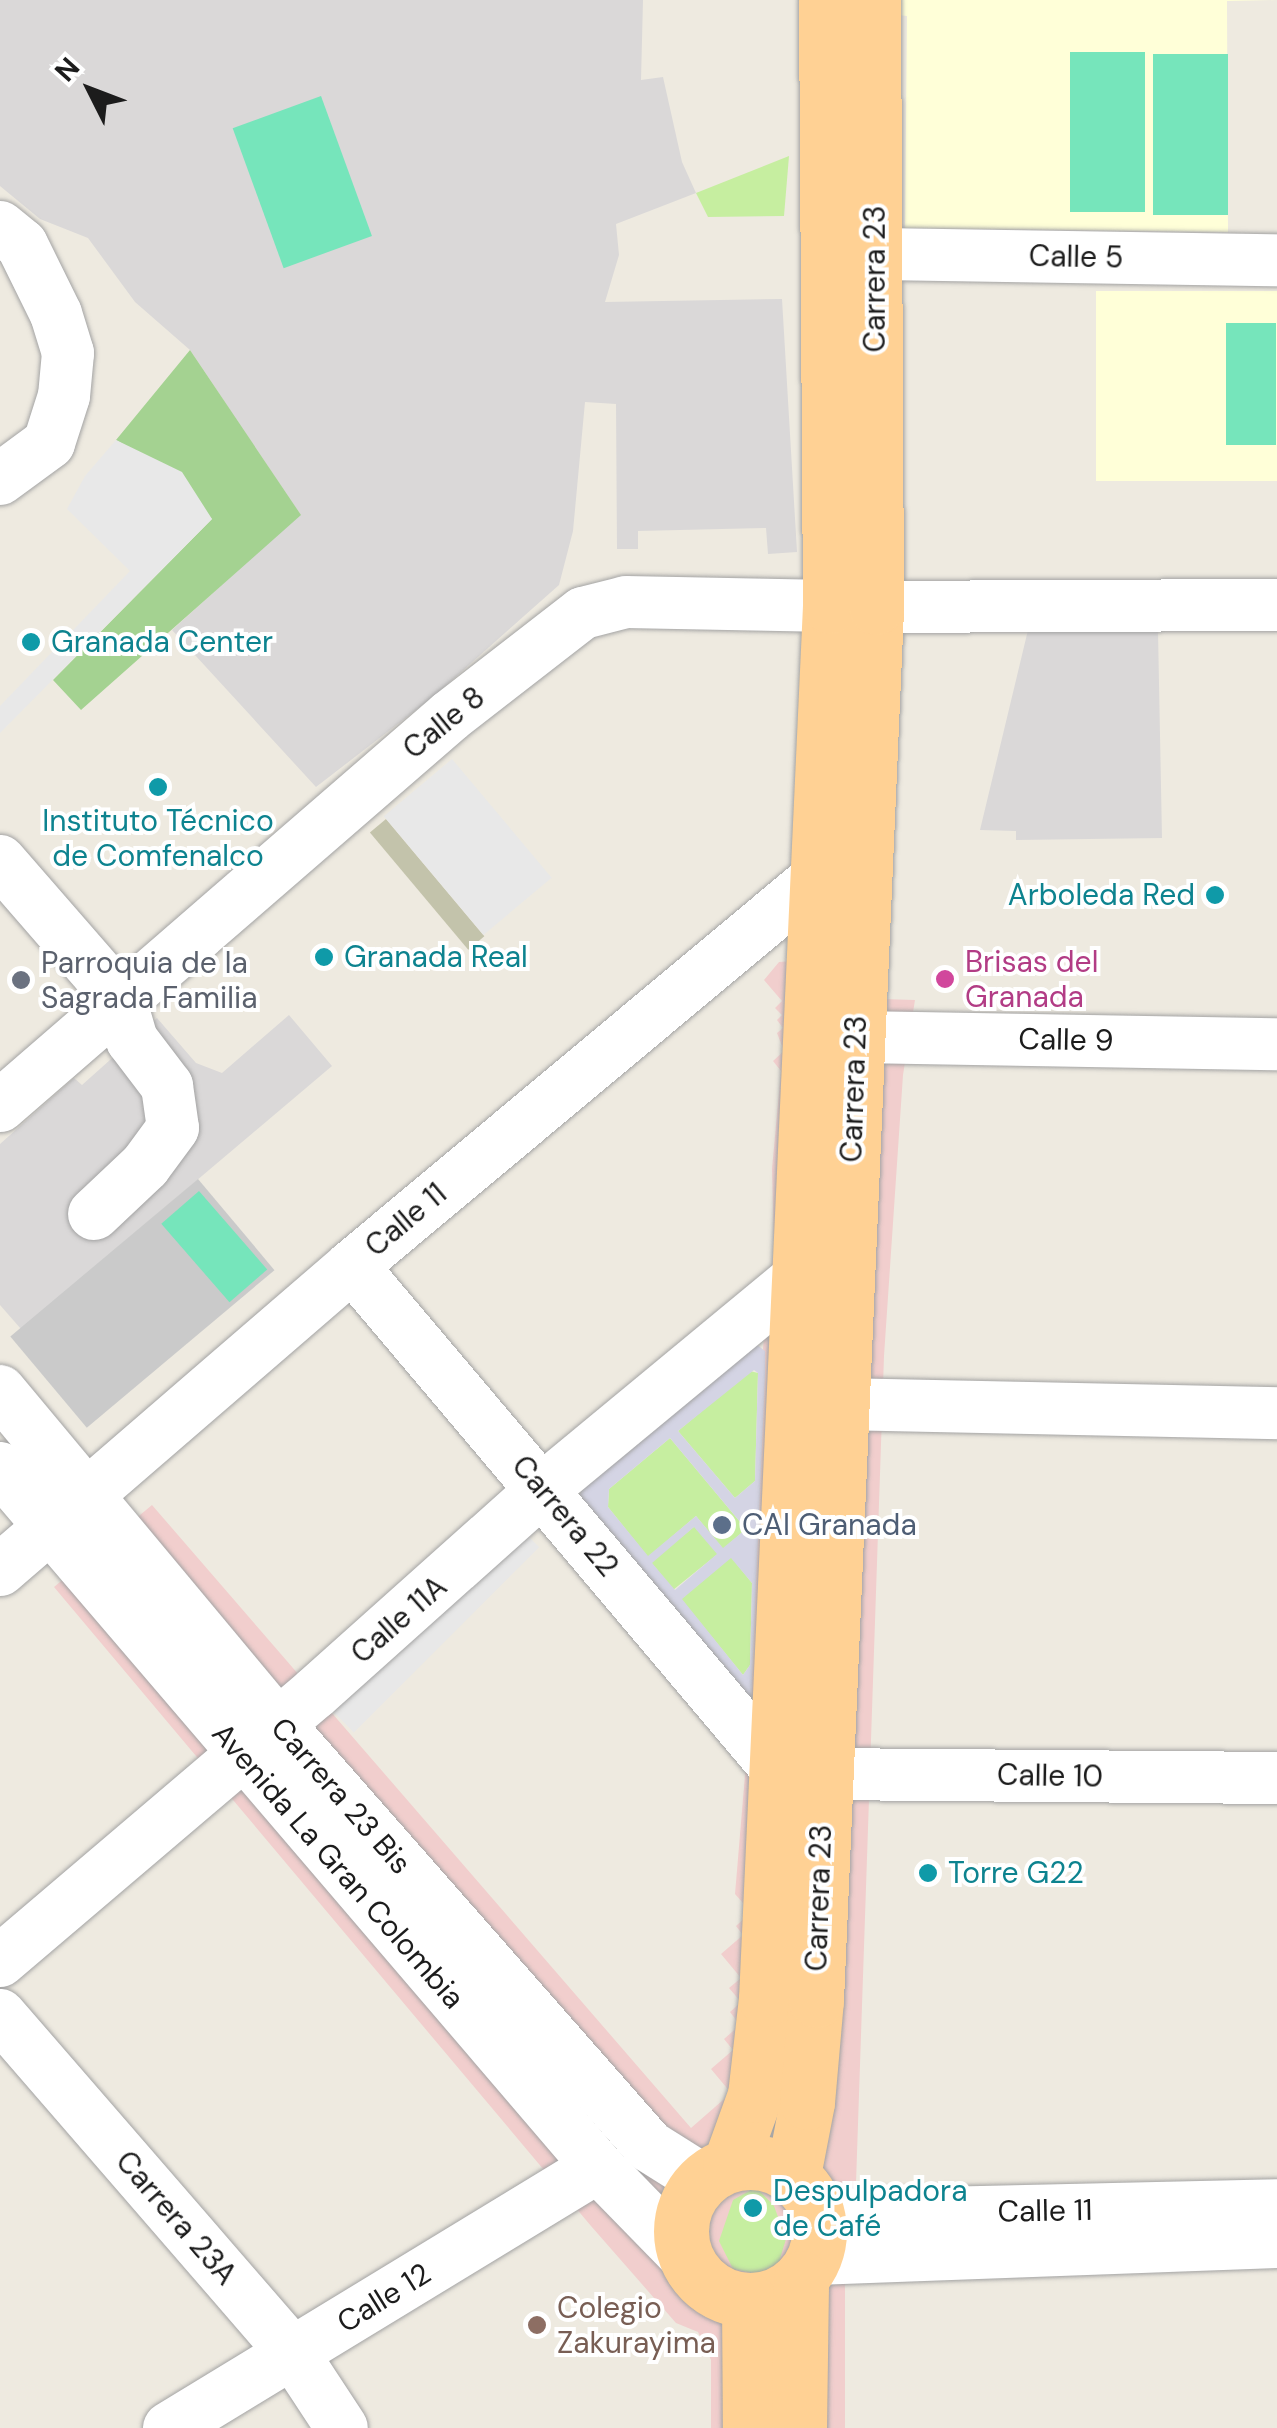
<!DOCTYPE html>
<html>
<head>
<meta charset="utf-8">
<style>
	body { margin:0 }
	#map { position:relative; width:1277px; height:2428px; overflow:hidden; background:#eeeae0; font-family:"DM Sans",sans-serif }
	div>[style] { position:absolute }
	.residential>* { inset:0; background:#dad8d8 }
	.commercial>* { inset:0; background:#f1cecd }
	.education>* { inset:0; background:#ffffd8; transform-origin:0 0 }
	.religious>* { inset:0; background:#cacaca; transform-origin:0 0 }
	.construction>* { inset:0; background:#c3c3ab; transform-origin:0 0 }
	.grass>* { inset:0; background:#c6eea0; transform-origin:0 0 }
	.forest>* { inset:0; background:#a4d291 }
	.pitch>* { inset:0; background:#76e5bb; transform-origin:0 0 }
	.parking>* { inset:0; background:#e8e8e8; transform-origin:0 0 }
	.plaza>* { inset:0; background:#d4d4e4 }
	.roads { filter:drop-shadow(0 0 2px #a3a3a3) drop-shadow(0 0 2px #a3a3a3) }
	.minor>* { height:52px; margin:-26px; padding:0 26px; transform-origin:26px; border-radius:26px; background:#fff }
	.major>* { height:55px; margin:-27.5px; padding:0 27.5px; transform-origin:27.5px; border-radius:27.5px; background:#ffd194 }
	.major>.ring { margin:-27.5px; padding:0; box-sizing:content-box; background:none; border:55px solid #ffd194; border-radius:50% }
	.dots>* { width:28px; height:28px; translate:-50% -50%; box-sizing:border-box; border:5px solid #fff; border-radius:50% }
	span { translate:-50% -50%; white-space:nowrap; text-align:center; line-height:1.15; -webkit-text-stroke:8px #fff; paint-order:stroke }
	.street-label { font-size:30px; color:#1c1c1c }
	.culture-label { font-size:30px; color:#0d838f }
	.left { translate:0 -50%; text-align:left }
	.right { translate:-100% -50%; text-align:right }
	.hotel-label { font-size:30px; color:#b23c85 }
	.worship-label { font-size:30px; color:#5b616d }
	.service-label { font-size:30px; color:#4e5e75 }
	.education-label { font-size:30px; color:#785e54 }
	.north { position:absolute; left:40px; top:40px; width:100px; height:100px; -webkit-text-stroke:8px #fff; paint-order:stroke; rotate:312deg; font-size:28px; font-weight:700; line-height:40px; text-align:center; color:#1c1c1c }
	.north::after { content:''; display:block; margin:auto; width:35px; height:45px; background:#1c1c1c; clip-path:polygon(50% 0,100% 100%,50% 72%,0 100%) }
</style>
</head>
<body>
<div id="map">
	<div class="residential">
		<div style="clip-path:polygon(0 0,643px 0,641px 80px,663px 77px,682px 162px,696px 193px,616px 224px,619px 255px,605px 302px,782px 299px,797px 552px,768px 554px,766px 528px,638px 531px,638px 549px,617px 549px,616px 404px,585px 402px,573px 531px,559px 585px,434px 696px,316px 787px,172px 630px,300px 514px,190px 350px,135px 302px,88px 238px,40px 219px,0 186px)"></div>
		<div style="clip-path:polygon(1028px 630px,1158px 631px,1162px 838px,1016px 840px,1016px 831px,980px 830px)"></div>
		<div style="clip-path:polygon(289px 1015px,332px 1066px,21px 1329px,0 1305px,0 1144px,74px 1078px,82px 1085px,157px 1018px,196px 1063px,222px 1073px)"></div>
	</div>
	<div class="commercial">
		<div style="clip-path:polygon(883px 955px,882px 999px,915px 1000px,903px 1075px,884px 1356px,856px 2183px,845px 2284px,845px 2428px,711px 2428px,711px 2360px,698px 2332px,676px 2323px,591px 2226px,54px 1587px,152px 1505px,691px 2128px,731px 2093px,711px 2069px,733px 2050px,724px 2039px,740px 2025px,730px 2012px,741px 2002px,729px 1988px,741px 1978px,721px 1954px,743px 1935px,736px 1926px,751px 1912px,735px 1894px,751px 1704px,763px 1348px,774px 1247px,772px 1169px,781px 1071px,773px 1061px,784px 1051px,777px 1033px,783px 1028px,777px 1020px,782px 1015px,775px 1008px,782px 1001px,764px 980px,779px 962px)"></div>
	</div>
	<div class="education">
		<div style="clip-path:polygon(899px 0,1277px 0,1227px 1px,1228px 232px,905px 228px,907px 16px,898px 15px)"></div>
		<div style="left:1096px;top:291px;width:181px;height:190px"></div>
	</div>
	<div class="religious">
		<div style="left:198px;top:1179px;width:119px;height:245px;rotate:50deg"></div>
	</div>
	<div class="construction">
		<div style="left:386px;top:819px;width:153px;height:21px;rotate:50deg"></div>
	</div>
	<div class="grass">
		<div style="clip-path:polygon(789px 156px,784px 216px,708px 217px,696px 193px)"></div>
		<div style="clip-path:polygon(750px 1371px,758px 1373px,755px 1481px,735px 1498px,678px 1431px)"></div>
		<div style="clip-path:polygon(670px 1438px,746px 1529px,723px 1549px,696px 1516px,648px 1557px,608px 1507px,609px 1489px)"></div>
		<div style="left:695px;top:1526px;width:36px;height:57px;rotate:51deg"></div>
		<div style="clip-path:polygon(731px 1557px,752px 1583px,750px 1665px,743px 1675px,681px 1599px)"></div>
		<div style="clip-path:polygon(756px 2187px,774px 2206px,786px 2239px,779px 2262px,762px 2275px,733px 2269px,719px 2241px,733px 2200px)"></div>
	</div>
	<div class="forest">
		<div style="clip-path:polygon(190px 350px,301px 515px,81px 710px,53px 680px,212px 519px,142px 455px,116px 440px)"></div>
	</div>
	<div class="pitch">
		<div style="left:1070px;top:52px;width:75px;height:160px"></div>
		<div style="left:1153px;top:54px;width:75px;height:161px"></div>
		<div style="left:321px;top:96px;width:149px;height:94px;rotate:70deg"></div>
		<div style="left:1276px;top:323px;width:122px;height:50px;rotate:90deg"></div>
		<div style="left:199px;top:1191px;width:104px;height:50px;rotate:49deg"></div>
	</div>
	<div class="parking">
		<div style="clip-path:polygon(116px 440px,182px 472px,212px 519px,0 733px,0 706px,130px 571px,67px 509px,85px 476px)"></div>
		<div style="left:452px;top:759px;width:155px;height:89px;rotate:50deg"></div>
		<div style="left:513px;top:1521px;width:37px;height:262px;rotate:45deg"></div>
	</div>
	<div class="plaza">
		<div style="clip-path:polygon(evenodd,756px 1344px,765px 1351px,765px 1376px,751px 1704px,581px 1501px,580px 1495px,582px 1487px,756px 1344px,754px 1370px,758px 1373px,755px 1481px,735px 1498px,678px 1431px,754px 1370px,756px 1344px,670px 1438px,746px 1529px,723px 1548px,696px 1516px,648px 1556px,608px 1507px,609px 1489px,670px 1438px,756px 1344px,694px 1527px,717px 1554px,675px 1590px,652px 1563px,694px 1527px,756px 1344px,731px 1558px,752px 1583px,750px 1665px,743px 1675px,682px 1599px,731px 1558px)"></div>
	</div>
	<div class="roads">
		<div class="minor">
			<div style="left:0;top:227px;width:28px;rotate:39deg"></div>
			<div style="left:22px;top:245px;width:77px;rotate:63.8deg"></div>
			<div style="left:56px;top:314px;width:41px;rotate:72.9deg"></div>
			<div style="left:68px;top:353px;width:43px;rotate:95.3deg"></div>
			<div style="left:64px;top:396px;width:49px;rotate:107.7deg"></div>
			<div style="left:49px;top:443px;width:61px;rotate:143.7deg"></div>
			<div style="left:875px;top:254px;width:402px;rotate:0.9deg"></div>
			<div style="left:876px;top:607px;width:401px;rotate:-0.3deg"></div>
			<div style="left:0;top:861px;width:183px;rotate:49deg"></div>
			<div style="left:120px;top:999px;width:43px;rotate:73.7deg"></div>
			<div style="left:132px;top:1040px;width:58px;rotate:52.7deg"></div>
			<div style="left:167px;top:1086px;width:42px;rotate:81.9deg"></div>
			<div style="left:173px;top:1128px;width:47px;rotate:126.4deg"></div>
			<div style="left:145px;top:1166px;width:70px;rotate:136.7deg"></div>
			<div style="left:856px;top:1037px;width:421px;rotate:1deg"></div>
			<div style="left:0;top:1106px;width:595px;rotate:-40.91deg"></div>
			<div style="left:450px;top:716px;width:168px;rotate:-37.8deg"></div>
			<div style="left:583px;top:613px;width:44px;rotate:-14.3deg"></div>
			<div style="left:626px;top:602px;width:204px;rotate:1.1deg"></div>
			<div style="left:352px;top:1266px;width:657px;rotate:49.81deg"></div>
			<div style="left:0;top:1391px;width:432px;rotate:50.2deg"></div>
			<div style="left:277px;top:1723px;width:563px;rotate:48.67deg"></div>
			<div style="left:649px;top:2146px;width:64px;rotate:32.2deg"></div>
			<div style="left:841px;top:1404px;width:436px;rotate:1.2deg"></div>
			<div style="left:0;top:1468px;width:920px;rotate:49.45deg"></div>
			<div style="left:598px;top:2167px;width:124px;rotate:45.7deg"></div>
			<div style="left:0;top:1570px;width:465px;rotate:-40.8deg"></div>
			<div style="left:352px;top:1266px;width:607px;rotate:-39.85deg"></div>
			<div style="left:822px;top:1774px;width:455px;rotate:0.5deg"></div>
			<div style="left:0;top:1961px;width:414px;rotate:-40.4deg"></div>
			<div style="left:315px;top:1693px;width:306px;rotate:-41.8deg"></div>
			<div style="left:543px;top:1489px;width:330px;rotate:-39.6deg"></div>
			<div style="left:0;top:2015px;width:449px;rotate:49.1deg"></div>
			<div style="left:294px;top:2355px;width:87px;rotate:56.7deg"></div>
			<div style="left:815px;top:2206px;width:36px;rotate:14deg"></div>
			<div style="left:850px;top:2215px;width:427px;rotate:-1.3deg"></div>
			<div style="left:815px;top:2259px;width:462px;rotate:-2.1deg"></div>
			<div style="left:169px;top:2428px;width:502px;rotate:-31.32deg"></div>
		</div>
		<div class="major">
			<div class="ring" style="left:681px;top:2162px;width:83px;height:83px"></div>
			<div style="left:730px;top:2164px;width:73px;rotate:-70.1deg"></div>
			<div style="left:755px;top:2095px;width:97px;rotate:-83.5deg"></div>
			<div style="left:766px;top:1999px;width:1394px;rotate:-87.37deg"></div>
			<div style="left:830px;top:606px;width:606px;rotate:-90.38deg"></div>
			<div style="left:793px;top:2175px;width:74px;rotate:-79.1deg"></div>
			<div style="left:807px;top:2102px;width:102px;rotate:-85deg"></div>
			<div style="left:816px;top:2000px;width:1394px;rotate:-87.53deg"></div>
			<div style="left:876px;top:607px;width:607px;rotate:-90.28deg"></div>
			<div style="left:749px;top:2300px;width:128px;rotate:89.6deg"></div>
			<div style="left:799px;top:2428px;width:150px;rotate:-89.2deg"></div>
		</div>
	</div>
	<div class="dots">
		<div style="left:31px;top:642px;background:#0f9aa8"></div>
		<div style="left:158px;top:787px;background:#0f9aa8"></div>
		<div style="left:1215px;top:895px;background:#0f9aa8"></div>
		<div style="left:324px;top:957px;background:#0f9aa8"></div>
		<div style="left:945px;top:979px;background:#d1479c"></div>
		<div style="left:21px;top:980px;background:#6b7280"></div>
		<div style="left:722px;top:1525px;background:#5c6f8a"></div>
		<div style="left:928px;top:1873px;background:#0f9aa8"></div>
		<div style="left:753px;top:2208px;background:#0f9aa8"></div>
		<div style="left:537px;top:2325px;background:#8d6e63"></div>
	</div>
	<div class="street-label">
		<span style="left:1076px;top:257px;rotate:1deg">Calle 5</span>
		<span style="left:875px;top:279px;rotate:-90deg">Carrera 23</span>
		<span style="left:444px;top:723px;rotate:-39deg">Calle 8</span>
		<span style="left:1066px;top:1040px;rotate:1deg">Calle 9</span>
		<span style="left:854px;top:1089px;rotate:-88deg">Carrera 23</span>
		<span style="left:406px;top:1220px;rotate:-40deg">Calle 11</span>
		<span style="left:565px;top:1516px;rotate:50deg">Carrera 22</span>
		<span style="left:399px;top:1620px;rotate:-41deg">Calle 11A</span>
		<span style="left:1050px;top:1776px;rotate:1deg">Calle 10</span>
		<span style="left:341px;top:1796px;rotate:49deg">Carrera 23 Bis</span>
		<span style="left:338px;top:1866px;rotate:49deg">Avenida La Gran Colombia</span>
		<span style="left:819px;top:1898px;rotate:-88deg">Carrera 23</span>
		<span style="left:1045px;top:2211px;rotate:-1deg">Calle 11</span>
		<span style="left:176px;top:2218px;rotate:49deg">Carrera 23A</span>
		<span style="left:384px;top:2298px;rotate:-32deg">Calle 12</span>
	</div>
	<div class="culture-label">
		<span class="left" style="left:51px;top:642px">Granada Center</span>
		<span style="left:158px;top:838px">Instituto Técnico<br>de Comfenalco</span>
		<span class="right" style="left:1195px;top:895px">Arboleda Red</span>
		<span class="left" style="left:344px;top:957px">Granada Real</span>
		<span class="left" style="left:948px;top:1873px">Torre G22</span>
		<span class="left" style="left:773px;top:2208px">Despulpadora<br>de Café</span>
	</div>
	<div class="hotel-label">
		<span class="left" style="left:965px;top:979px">Brisas del<br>Granada</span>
	</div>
	<div class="worship-label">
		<span class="left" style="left:41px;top:980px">Parroquia de la<br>Sagrada Familia</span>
	</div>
	<div class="service-label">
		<span class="left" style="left:742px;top:1525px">CAI Granada</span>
	</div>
	<div class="education-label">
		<span class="left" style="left:557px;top:2325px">Colegio<br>Zakurayima</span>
	</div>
	<div class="north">N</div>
</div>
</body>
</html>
